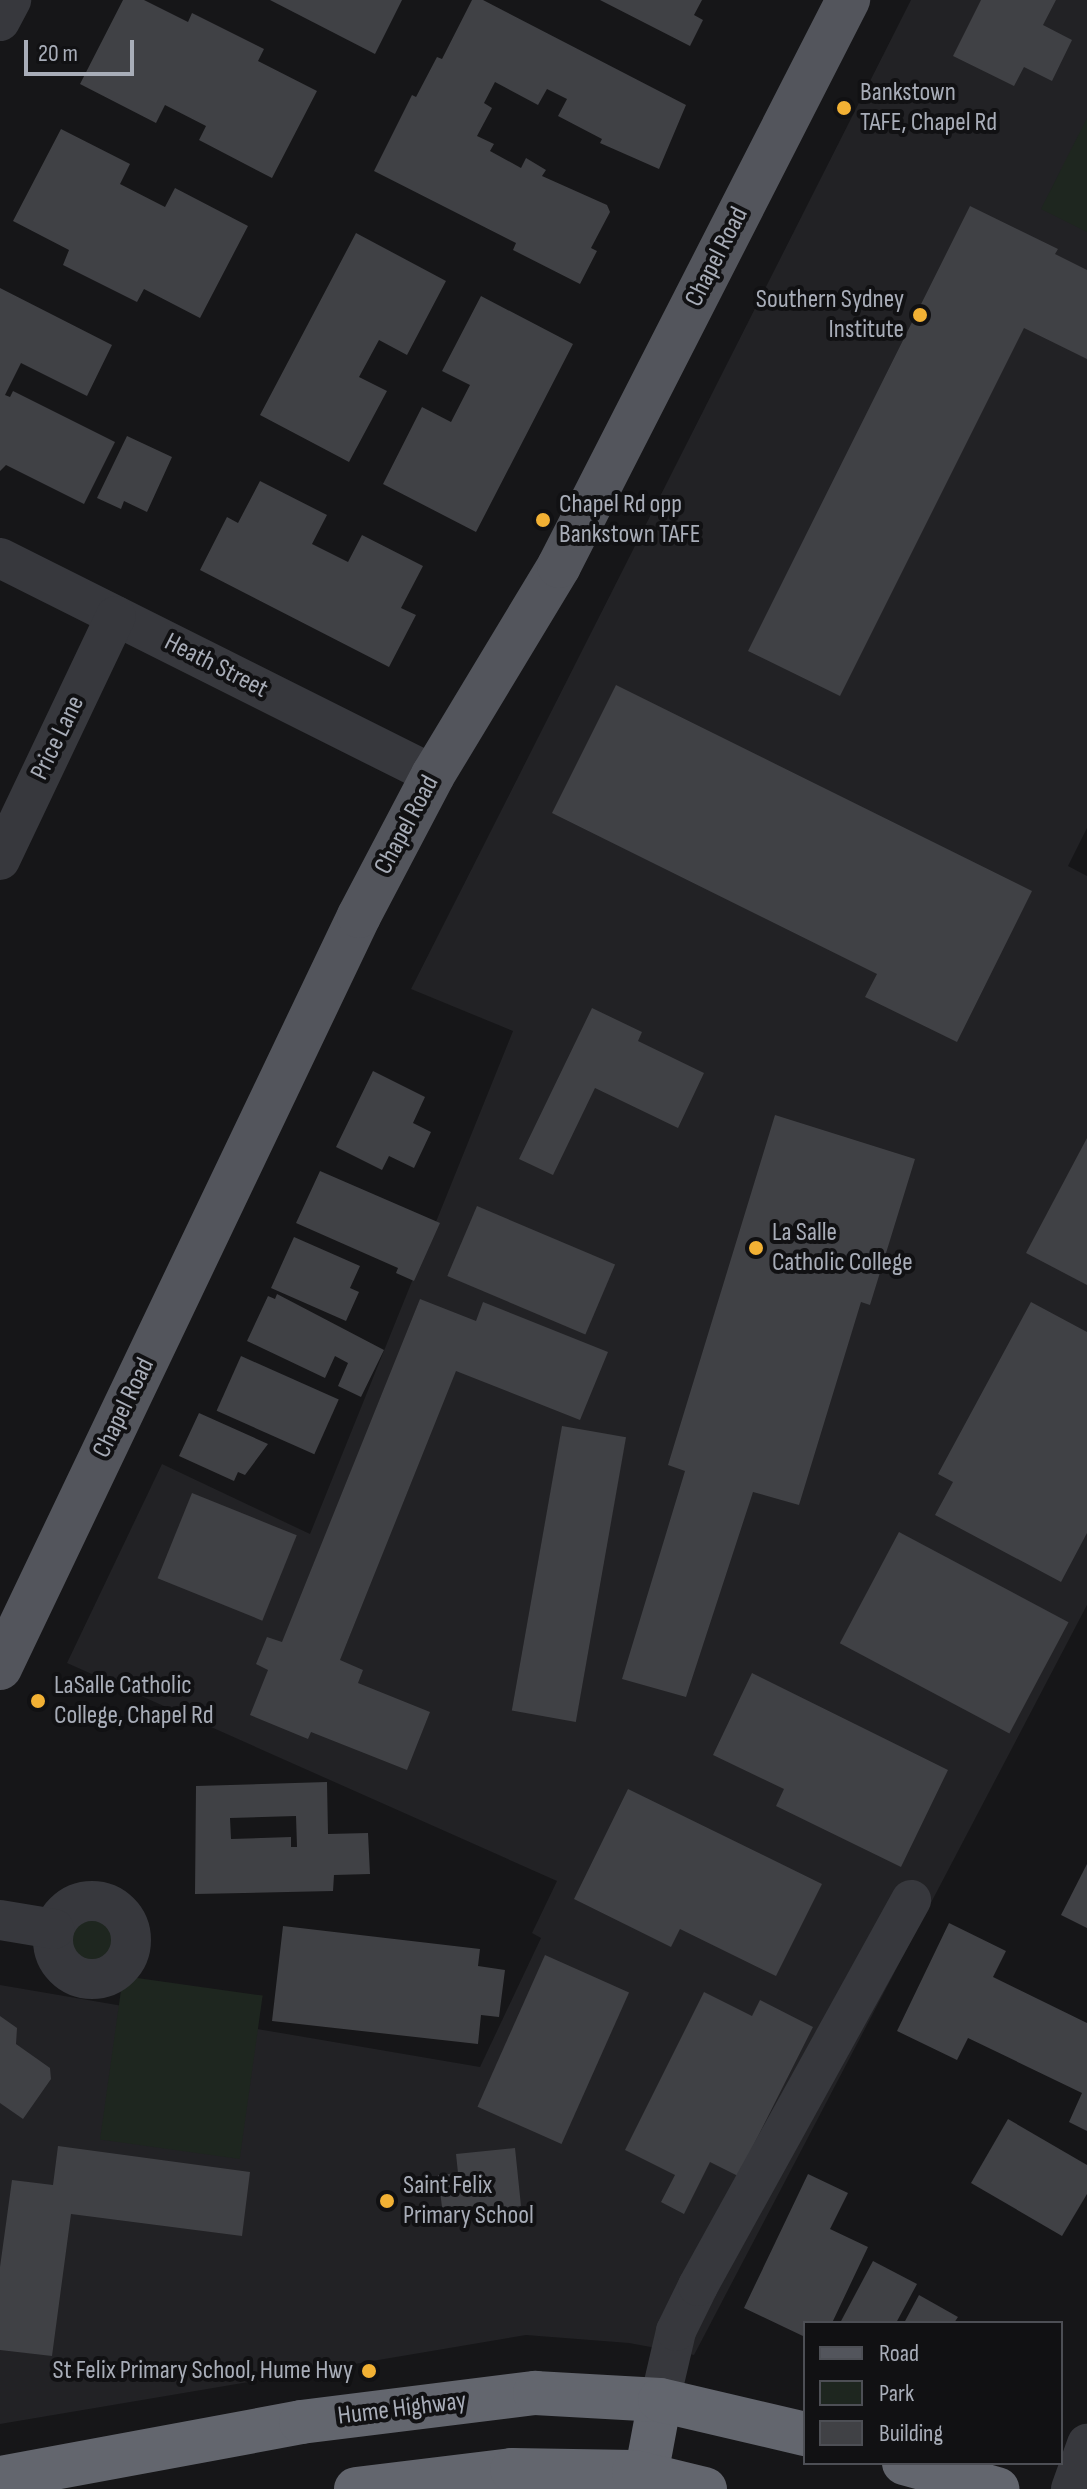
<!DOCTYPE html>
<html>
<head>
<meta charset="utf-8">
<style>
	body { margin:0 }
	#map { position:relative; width:1087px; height:2489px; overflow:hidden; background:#161618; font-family:"Sofia Sans Condensed",sans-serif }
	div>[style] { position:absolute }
	.built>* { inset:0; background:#222225 }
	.green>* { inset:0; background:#1e261f; transform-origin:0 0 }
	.round { border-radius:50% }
	.building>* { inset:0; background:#404145; transform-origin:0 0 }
	.minor>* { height:40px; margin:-20px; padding:0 20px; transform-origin:20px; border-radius:20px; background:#37383d }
	.minor>.ring { margin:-20px; padding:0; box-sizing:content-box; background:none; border:40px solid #37383d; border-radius:50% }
	.major>* { height:44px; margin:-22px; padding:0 22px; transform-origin:22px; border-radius:22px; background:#53555c }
	.highway>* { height:44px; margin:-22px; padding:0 22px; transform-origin:22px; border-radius:22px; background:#63666e }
	.dots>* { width:22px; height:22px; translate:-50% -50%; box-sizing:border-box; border:4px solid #111113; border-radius:50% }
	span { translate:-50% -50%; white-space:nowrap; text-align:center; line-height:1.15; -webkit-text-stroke:8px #111113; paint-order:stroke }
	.poi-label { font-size:26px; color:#a8adb8 }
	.left { translate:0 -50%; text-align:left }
	.right { translate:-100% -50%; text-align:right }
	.street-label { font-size:26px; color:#a8adb8 }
	.legend { position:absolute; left:803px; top:2321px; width:260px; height:144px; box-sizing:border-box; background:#111113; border:2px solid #4d4f55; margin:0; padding:10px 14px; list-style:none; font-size:24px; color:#a8adb8 }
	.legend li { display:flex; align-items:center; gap:16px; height:40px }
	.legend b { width:40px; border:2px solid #4d4f55 }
	.scale { position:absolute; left:24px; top:40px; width:110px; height:36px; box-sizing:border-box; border:4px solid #a8adb8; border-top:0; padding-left:10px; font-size:24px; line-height:28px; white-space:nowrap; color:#a8adb8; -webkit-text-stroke:6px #111113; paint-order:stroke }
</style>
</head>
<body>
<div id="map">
	<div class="built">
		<div style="clip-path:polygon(911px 0,1087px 0,1087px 828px,1068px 866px,1087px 876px,1087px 1605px,694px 2355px,629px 2343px,526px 2335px,0 2424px,0 1985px,480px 2067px,541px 1938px,532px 1933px,557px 1881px,67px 1663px,162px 1464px,310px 1534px,513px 1031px,411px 989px)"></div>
	</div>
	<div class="green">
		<div style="clip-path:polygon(1087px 118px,1087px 232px,1041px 209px)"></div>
		<div class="round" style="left:68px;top:1915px;width:46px;height:46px"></div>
		<div style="left:123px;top:1976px;width:141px;height:165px;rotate:8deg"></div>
	</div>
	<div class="building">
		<div style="clip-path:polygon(123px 0,144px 0,188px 22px,192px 13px,264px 49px,258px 61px,317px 91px,272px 178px,199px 140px,206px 126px,165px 105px,156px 123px,80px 84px)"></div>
		<div style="clip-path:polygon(270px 0,402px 0,375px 54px)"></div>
		<div style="clip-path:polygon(472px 0,483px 0,686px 105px,659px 169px,600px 143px,602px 139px,558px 116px,567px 99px,547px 89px,538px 105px,495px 82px,484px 103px,492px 108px,477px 136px,494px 144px,490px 151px,521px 168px,526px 158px,546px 170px,542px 176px,607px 205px,610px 212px,591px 248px,597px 251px,580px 284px,513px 250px,516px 243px,374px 171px,412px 95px,416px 97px,437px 57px,442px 59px)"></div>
		<div style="clip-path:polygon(600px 0,702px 0,694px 15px,703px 20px,690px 46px)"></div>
		<div style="clip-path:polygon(981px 0,1056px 0,1043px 25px,1072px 40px,1052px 81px,1024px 67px,1014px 86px,953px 56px)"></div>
		<div style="clip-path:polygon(61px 129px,130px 164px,120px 184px,165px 207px,175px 188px,248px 226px,200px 318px,144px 289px,137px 302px,63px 265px,69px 250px,13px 221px)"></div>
		<div style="clip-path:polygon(970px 206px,1058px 249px,1055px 254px,1087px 270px,1087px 359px,1024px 328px,840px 696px,748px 651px)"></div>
		<div style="clip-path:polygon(356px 233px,446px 281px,407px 355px,379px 340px,359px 377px,387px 391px,349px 462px,260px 415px)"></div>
		<div style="clip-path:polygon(0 288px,112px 345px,87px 396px,21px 363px,5px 395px,10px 397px,13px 391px,115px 442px,84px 504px,6px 465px,0 471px)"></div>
		<div style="clip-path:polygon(481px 296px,573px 344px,476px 532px,383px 484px,422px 407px,451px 422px,470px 385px,442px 371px)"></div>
		<div style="clip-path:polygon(127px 436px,172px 457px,147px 512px,124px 501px,121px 509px,97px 498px)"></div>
		<div style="clip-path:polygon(260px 481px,327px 515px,312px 544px,348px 562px,362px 535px,423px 566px,401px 608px,416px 615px,389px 667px,200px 570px,227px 517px,238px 523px)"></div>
		<div style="clip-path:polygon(616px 685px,1032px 891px,957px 1042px,865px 997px,877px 974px,552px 813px)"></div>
		<div style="clip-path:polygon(592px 1008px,642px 1032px,638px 1041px,704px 1073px,678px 1128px,595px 1088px,553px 1175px,519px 1159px)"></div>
		<div style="clip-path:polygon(373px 1071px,425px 1097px,413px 1123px,431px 1132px,414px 1168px,389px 1156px,382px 1170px,336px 1147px)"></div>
		<div style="clip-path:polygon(775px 1115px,915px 1159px,870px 1305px,861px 1302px,799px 1505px,753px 1492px,686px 1697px,622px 1679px,685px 1471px,668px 1465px)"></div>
		<div style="clip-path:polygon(1087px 1138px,1087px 1285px,1026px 1253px)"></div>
		<div style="clip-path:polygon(320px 1171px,440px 1223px,414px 1281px,396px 1273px,398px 1268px,296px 1223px)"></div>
		<div style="left:477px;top:1206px;width:150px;height:76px;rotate:23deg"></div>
		<div style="clip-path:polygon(294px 1237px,360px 1266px,350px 1288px,359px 1292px,346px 1321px,271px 1288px)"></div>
		<div style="clip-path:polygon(277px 1294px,384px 1350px,361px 1397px,338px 1386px,348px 1363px,335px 1356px,325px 1378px,247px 1341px,268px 1296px,275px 1299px)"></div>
		<div style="clip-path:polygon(420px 1299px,476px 1321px,483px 1302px,608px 1352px,580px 1420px,456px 1371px,340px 1660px,363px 1670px,358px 1683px,430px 1712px,407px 1770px,311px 1732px,308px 1739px,250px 1715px,268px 1670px,256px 1664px,267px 1637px,282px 1642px)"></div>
		<div style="clip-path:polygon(1031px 1302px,1087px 1332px,1087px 1533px,1061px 1582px,935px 1515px,953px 1482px,938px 1474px)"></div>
		<div style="left:241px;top:1356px;width:107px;height:60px;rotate:24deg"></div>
		<div style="clip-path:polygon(199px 1413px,268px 1444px,245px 1475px,238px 1472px,234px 1481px,179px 1456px)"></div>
		<div style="left:562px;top:1426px;width:65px;height:289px;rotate:10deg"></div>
		<div style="left:192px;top:1493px;width:113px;height:92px;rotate:22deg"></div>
		<div style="left:899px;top:1532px;width:192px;height:126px;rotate:28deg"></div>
		<div style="clip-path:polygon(752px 1673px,948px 1770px,901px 1867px,776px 1806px,784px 1789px,713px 1755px)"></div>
		<div style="clip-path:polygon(evenodd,327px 1782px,328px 1834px,368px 1833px,370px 1874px,334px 1875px,333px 1891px,195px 1894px,196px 1786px,327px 1782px,296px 1816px,297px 1847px,291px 1847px,291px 1837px,231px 1839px,230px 1818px,296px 1816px)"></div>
		<div style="clip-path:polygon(628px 1789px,822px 1884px,776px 1976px,680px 1929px,671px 1947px,574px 1899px)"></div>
		<div style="clip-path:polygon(1087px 1864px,1087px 1928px,1061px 1915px)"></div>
		<div style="clip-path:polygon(949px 1923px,1006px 1951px,993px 1977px,1087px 2023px,1087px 2131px,1069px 2122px,1082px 2093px,968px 2038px,957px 2060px,897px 2031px)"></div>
		<div style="clip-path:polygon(283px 1926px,480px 1949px,478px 1966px,505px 1970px,499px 2017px,481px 2015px,478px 2044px,272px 2021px)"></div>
		<div style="left:545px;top:1955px;width:92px;height:166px;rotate:24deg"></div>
		<div style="clip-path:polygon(704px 1992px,752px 2016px,760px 2000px,813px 2027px,738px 2176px,710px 2162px,684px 2214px,661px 2202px,675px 2175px,625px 2150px)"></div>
		<div style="clip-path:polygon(0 2016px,17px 2028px,16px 2044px,50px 2068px,51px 2079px,23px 2119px,0 2103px)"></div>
		<div style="clip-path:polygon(1008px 2119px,1087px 2165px,1087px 2194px,1062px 2236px,971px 2183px)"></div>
		<div style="clip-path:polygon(58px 2146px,250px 2172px,242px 2236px,71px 2214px,52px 2356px,0 2350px,0 2267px,12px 2180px,53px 2185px)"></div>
		<div style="clip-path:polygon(515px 2148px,521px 2206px,443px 2215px,438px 2175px,458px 2173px,456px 2154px)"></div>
		<div style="clip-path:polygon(808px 2174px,848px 2193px,830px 2229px,868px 2247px,832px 2323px,805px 2323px,805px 2337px,744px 2308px)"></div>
		<div style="clip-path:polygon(873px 2261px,917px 2284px,896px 2323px,840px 2323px)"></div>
		<div style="clip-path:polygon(919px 2295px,958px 2317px,954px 2323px,904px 2323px)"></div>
	</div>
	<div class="minor">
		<div style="left:0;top:21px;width:24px;rotate:-62deg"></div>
		<div style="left:0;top:558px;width:484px;rotate:26.6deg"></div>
		<div style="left:0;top:860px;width:270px;rotate:-64.6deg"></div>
		<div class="ring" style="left:53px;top:1901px;width:38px;height:38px"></div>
		<div style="left:0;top:1920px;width:55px;rotate:9.5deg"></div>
		<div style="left:660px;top:2400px;width:71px;rotate:-76.9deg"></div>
		<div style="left:676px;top:2331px;width:50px;rotate:-63.9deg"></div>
		<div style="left:698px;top:2286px;width:441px;rotate:-61.1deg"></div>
		<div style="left:1071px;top:2489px;width:48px;rotate:-70.4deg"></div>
	</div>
	<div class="major">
		<div style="left:0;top:1668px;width:833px;rotate:-64.48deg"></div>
		<div style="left:359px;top:916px;width:159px;rotate:-62.3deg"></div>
		<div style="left:433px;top:775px;width:244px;rotate:-58.9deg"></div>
		<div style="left:559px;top:566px;width:636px;rotate:-62.95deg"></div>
	</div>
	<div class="highway">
		<div style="left:904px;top:2463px;width:97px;rotate:15.6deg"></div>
		<div style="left:646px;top:2475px;width:76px;rotate:-79.4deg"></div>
		<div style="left:0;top:2478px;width:306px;rotate:-10.5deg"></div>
		<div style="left:301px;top:2422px;width:236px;rotate:-7.1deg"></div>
		<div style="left:535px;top:2393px;width:125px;rotate:3.2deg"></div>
		<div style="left:660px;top:2400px;width:149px;rotate:13.2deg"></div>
		<div style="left:356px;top:2489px;width:157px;rotate:-6.9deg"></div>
		<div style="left:512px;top:2470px;width:122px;rotate:0.9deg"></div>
		<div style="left:634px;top:2472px;width:73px;rotate:13.5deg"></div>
	</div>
	<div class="dots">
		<div style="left:844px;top:108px;background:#f2b134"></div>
		<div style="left:920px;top:315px;background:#f2b134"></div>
		<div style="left:543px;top:520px;background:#f2b134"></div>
		<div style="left:756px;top:1248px;background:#f2b134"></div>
		<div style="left:38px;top:1701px;background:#f2b134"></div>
		<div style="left:387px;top:2201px;background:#f2b134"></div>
		<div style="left:369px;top:2371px;background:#f2b134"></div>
	</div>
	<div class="poi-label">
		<span class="left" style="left:860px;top:108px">Bankstown<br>TAFE, Chapel Rd</span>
		<span class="right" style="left:904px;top:315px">Southern Sydney<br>Institute</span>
		<span class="left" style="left:559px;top:520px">Chapel Rd opp<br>Bankstown TAFE</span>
		<span class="left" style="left:772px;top:1248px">La Salle<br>Catholic College</span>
		<span class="left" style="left:54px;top:1701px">LaSalle Catholic<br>College, Chapel Rd</span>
		<span class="left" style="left:403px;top:2201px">Saint Felix<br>Primary School</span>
		<span class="right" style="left:353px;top:2371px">St Felix Primary School, Hume Hwy</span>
	</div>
	<div class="street-label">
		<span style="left:717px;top:257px;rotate:-63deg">Chapel Road</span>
		<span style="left:216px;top:666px;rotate:27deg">Heath Street</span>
		<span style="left:58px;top:738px;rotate:-64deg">Price Lane</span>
		<span style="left:407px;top:825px;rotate:-62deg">Chapel Road</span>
		<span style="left:124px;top:1408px;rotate:-64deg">Chapel Road</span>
		<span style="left:402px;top:2409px;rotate:-7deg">Hume Highway</span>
	</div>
	<ul class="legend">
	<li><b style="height:10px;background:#53555c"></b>Road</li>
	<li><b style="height:22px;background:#1e261f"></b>Park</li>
	<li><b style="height:22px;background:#404145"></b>Building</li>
	</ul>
	<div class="scale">20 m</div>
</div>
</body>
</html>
